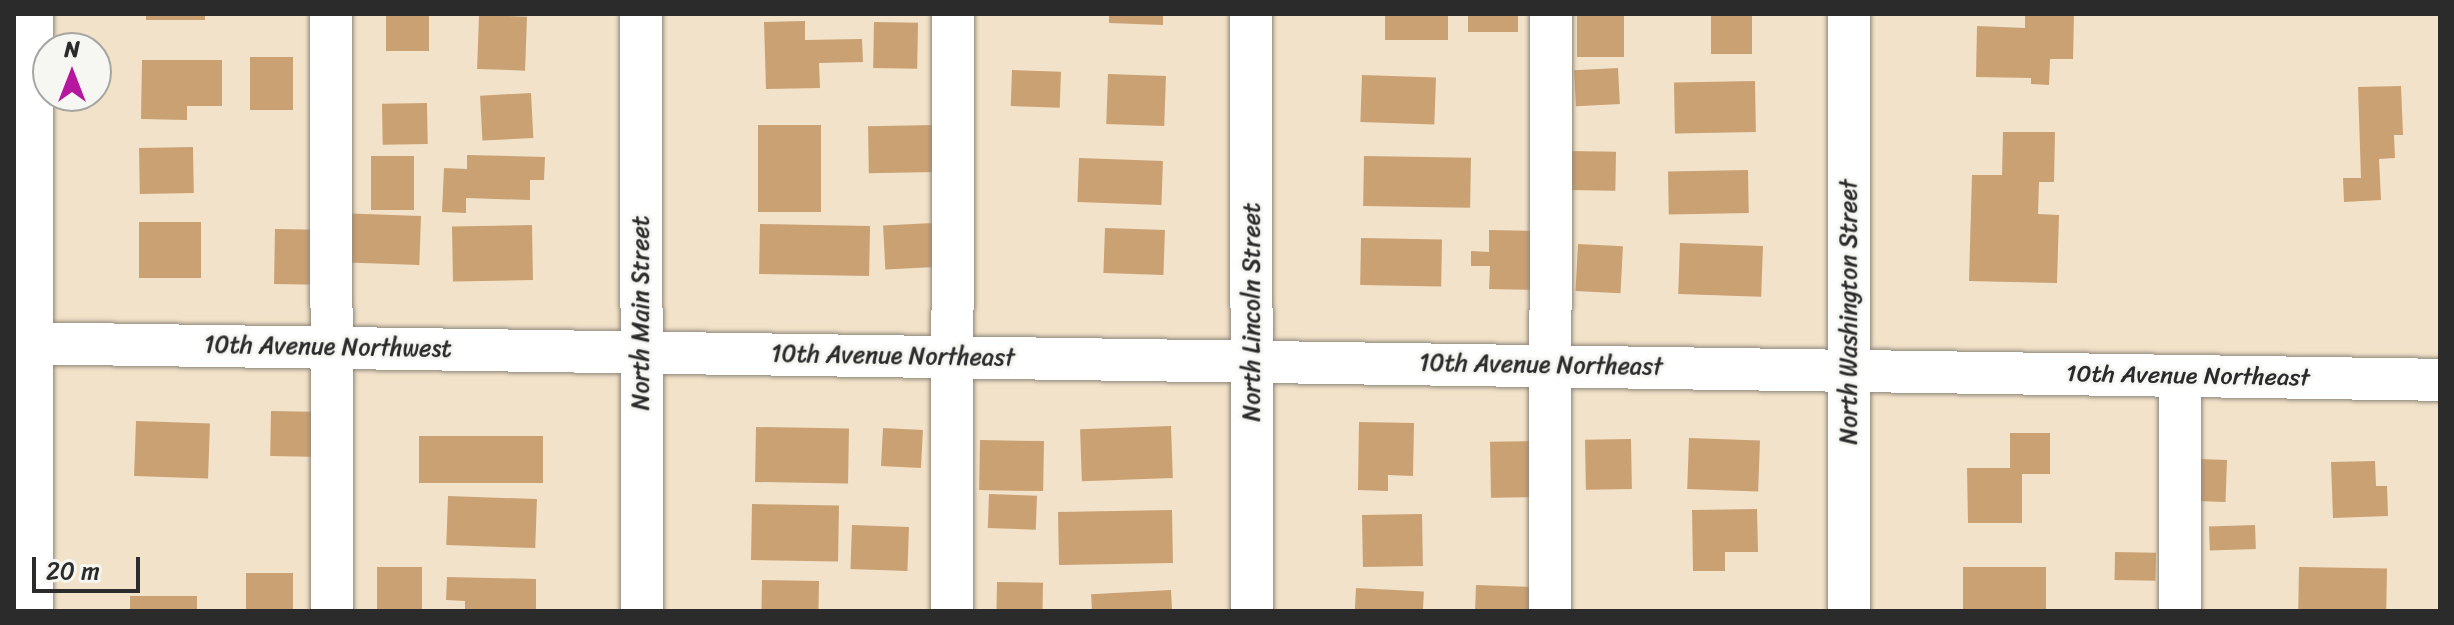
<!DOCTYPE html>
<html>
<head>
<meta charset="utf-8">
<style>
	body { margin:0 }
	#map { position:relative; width:2454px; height:625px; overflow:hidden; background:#f2e2c9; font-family:Sriracha,sans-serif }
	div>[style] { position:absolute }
	.building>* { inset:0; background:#caa173; transform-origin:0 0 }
	.roads { filter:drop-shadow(0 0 2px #8e867a) drop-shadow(0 0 2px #8e867a) }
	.minor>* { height:42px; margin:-21px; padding:0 21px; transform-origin:21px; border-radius:21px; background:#fff }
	span { translate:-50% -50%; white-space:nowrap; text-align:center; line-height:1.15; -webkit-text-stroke:6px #f6f6f2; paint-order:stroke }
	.street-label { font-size:24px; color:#2b2b2b }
	.frame { position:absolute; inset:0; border:16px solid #2b2b2b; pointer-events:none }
	.north { position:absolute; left:32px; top:32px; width:80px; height:80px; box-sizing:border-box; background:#f6f6f2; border:2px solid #a5a5a2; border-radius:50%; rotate:0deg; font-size:22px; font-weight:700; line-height:32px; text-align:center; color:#2b2b2b }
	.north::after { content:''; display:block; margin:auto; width:28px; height:36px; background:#b5179e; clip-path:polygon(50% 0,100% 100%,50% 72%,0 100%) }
	.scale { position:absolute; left:32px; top:557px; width:108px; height:36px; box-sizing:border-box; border:4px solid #2b2b2b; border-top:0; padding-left:10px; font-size:24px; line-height:28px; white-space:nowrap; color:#2b2b2b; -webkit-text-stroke:6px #f6f6f2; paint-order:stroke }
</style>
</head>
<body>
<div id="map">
	<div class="building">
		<div style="left:146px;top:14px;width:59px;height:6px"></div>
		<div style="left:386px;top:14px;width:43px;height:37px"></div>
		<div style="clip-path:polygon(1109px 14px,1163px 14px,1163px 25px,1109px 23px)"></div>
		<div style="left:1385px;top:14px;width:63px;height:26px"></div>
		<div style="left:1468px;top:14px;width:50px;height:18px"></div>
		<div style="left:1577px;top:14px;width:47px;height:43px"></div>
		<div style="left:1711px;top:14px;width:41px;height:40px"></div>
		<div style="clip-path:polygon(2025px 14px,2074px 14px,2073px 59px,2050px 59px,2049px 85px,2031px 84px,2031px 78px,1976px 77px,1977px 26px,2025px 28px)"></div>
		<div style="left:479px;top:15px;width:48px;height:54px;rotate:2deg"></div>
		<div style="clip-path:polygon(805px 21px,805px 40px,862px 39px,863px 62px,819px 63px,820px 88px,766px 89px,764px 22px)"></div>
		<div style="left:874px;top:22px;width:44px;height:46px;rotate:1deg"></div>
		<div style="left:250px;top:57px;width:43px;height:53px"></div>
		<div style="clip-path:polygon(142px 60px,222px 60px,222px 106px,187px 106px,187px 120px,141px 119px)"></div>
		<div style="left:1618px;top:68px;width:36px;height:44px;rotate:87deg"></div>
		<div style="left:1012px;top:70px;width:49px;height:36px;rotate:2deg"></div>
		<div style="left:1108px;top:74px;width:58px;height:50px;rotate:2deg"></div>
		<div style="left:1362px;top:75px;width:74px;height:47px;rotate:2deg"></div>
		<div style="left:1755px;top:81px;width:51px;height:81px;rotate:89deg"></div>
		<div style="clip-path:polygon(2401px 86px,2403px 135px,2394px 135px,2395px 158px,2379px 159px,2381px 200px,2344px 202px,2343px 178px,2361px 178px,2358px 87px)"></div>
		<div style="left:531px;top:93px;width:45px;height:51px;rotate:87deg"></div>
		<div style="left:427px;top:103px;width:41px;height:45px;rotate:89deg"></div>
		<div style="left:758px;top:125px;width:63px;height:87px"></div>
		<div style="left:935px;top:125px;width:47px;height:67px;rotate:89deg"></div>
		<div style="clip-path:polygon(2003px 132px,2055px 132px,2054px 182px,2039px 182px,2038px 214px,2059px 215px,2057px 283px,1969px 281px,1972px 175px,2002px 175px)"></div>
		<div style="left:193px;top:147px;width:46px;height:54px;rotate:89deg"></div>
		<div style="left:1569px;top:151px;width:47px;height:39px;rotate:1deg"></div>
		<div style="clip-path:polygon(467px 155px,545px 157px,544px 180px,530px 180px,530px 200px,466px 198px,466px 213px,442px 212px,444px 168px,467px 169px)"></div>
		<div style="left:414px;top:156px;width:54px;height:43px;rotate:90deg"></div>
		<div style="left:1364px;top:156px;width:107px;height:50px;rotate:1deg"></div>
		<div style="left:1079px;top:158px;width:84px;height:44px;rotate:2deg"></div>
		<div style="left:1748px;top:170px;width:43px;height:80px;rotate:89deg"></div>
		<div style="left:421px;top:216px;width:49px;height:71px;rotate:92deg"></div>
		<div style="left:139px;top:222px;width:62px;height:56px"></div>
		<div style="left:933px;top:223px;width:44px;height:50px;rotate:87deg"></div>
		<div style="left:760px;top:224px;width:110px;height:50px;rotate:1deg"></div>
		<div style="left:532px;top:225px;width:55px;height:80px;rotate:89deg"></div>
		<div style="left:1105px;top:228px;width:60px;height:45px;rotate:2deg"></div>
		<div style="left:275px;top:229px;width:44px;height:55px;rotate:1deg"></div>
		<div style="clip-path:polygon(1489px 230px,1538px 231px,1537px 290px,1489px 289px,1490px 266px,1471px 266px,1471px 251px,1489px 252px)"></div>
		<div style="left:1361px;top:238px;width:81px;height:47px;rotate:1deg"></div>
		<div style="left:1680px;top:243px;width:83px;height:51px;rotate:2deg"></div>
		<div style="left:1578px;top:244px;width:45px;height:47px;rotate:3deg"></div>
		<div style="left:271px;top:411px;width:41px;height:45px;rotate:1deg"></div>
		<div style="left:136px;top:421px;width:74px;height:55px;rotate:2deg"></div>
		<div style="clip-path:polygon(1359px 422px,1414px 423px,1413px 476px,1388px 475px,1388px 491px,1358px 490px)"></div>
		<div style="left:1171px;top:426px;width:52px;height:91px;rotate:88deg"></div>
		<div style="left:756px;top:427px;width:93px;height:55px;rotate:1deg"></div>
		<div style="left:883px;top:428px;width:40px;height:38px;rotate:3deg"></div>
		<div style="clip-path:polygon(2010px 433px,2050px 433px,2050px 474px,2022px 474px,2022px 523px,1968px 523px,1967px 468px,2010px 468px)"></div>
		<div style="left:543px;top:436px;width:47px;height:124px;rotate:90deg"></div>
		<div style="left:1689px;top:438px;width:71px;height:51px;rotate:2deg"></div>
		<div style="left:1631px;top:439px;width:50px;height:46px;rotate:89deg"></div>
		<div style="left:980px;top:440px;width:64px;height:50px;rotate:1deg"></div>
		<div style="left:1539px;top:441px;width:56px;height:49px;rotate:89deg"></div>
		<div style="left:2199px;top:459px;width:28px;height:42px;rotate:2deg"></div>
		<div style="clip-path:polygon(2375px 461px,2376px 486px,2387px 486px,2388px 516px,2333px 518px,2331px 462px)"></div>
		<div style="left:989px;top:494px;width:48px;height:34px;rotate:2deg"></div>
		<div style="left:448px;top:496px;width:89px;height:49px;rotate:2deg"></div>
		<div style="left:752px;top:504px;width:87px;height:56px;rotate:1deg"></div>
		<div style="clip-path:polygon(1757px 509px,1758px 552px,1725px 552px,1725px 571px,1693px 571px,1692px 510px)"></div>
		<div style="left:1172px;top:510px;width:53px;height:114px;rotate:89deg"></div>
		<div style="left:1422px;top:514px;width:52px;height:60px;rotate:89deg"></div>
		<div style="left:852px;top:525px;width:57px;height:44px;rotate:2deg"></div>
		<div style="left:2255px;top:525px;width:24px;height:46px;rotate:88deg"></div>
		<div style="left:2115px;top:552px;width:41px;height:28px;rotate:1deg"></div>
		<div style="left:377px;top:567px;width:45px;height:44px"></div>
		<div style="left:2046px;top:567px;width:44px;height:83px;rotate:90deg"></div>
		<div style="left:2299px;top:567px;width:88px;height:44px;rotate:1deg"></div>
		<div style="left:293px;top:573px;width:38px;height:47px;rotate:90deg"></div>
		<div style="clip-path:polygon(447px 577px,536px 579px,536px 611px,465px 611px,465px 601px,446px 600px)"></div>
		<div style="left:762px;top:580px;width:57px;height:31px;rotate:1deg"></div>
		<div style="left:997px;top:582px;width:46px;height:29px;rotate:1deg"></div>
		<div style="left:1476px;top:585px;width:65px;height:26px;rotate:2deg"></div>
		<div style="left:1356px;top:588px;width:68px;height:23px;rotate:3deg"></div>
		<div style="left:1171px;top:590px;width:21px;height:80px;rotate:87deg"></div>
		<div style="left:130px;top:596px;width:67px;height:15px"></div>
	</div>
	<div class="roads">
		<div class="minor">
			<div style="left:331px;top:14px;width:597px;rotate:89.9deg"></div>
			<div style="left:641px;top:14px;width:597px;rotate:89.9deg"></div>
			<div style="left:1251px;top:14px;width:597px;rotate:89.9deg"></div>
			<div style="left:14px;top:343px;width:2426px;rotate:0.87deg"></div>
			<div style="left:2180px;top:376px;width:235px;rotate:90deg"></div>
			<div style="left:32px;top:611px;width:597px;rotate:-90deg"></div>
			<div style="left:952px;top:611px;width:597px;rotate:-89.9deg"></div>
			<div style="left:1550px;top:611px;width:597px;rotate:-89.9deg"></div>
			<div style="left:1849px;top:611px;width:597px;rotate:-90deg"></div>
		</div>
	</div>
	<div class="street-label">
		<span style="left:1252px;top:312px;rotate:-90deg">North Lincoln Street</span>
		<span style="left:1849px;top:312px;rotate:-90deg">North Washington Street</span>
		<span style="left:641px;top:313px;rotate:-90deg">North Main Street</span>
		<span style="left:328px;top:347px;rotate:1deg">10th Avenue Northwest</span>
		<span style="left:893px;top:356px;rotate:1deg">10th Avenue Northeast</span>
		<span style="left:1541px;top:365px;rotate:1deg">10th Avenue Northeast</span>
		<span style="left:2188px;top:376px;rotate:1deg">10th Avenue Northeast</span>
	</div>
	<div class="frame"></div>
	<div class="north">N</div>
	<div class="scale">20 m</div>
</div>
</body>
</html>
